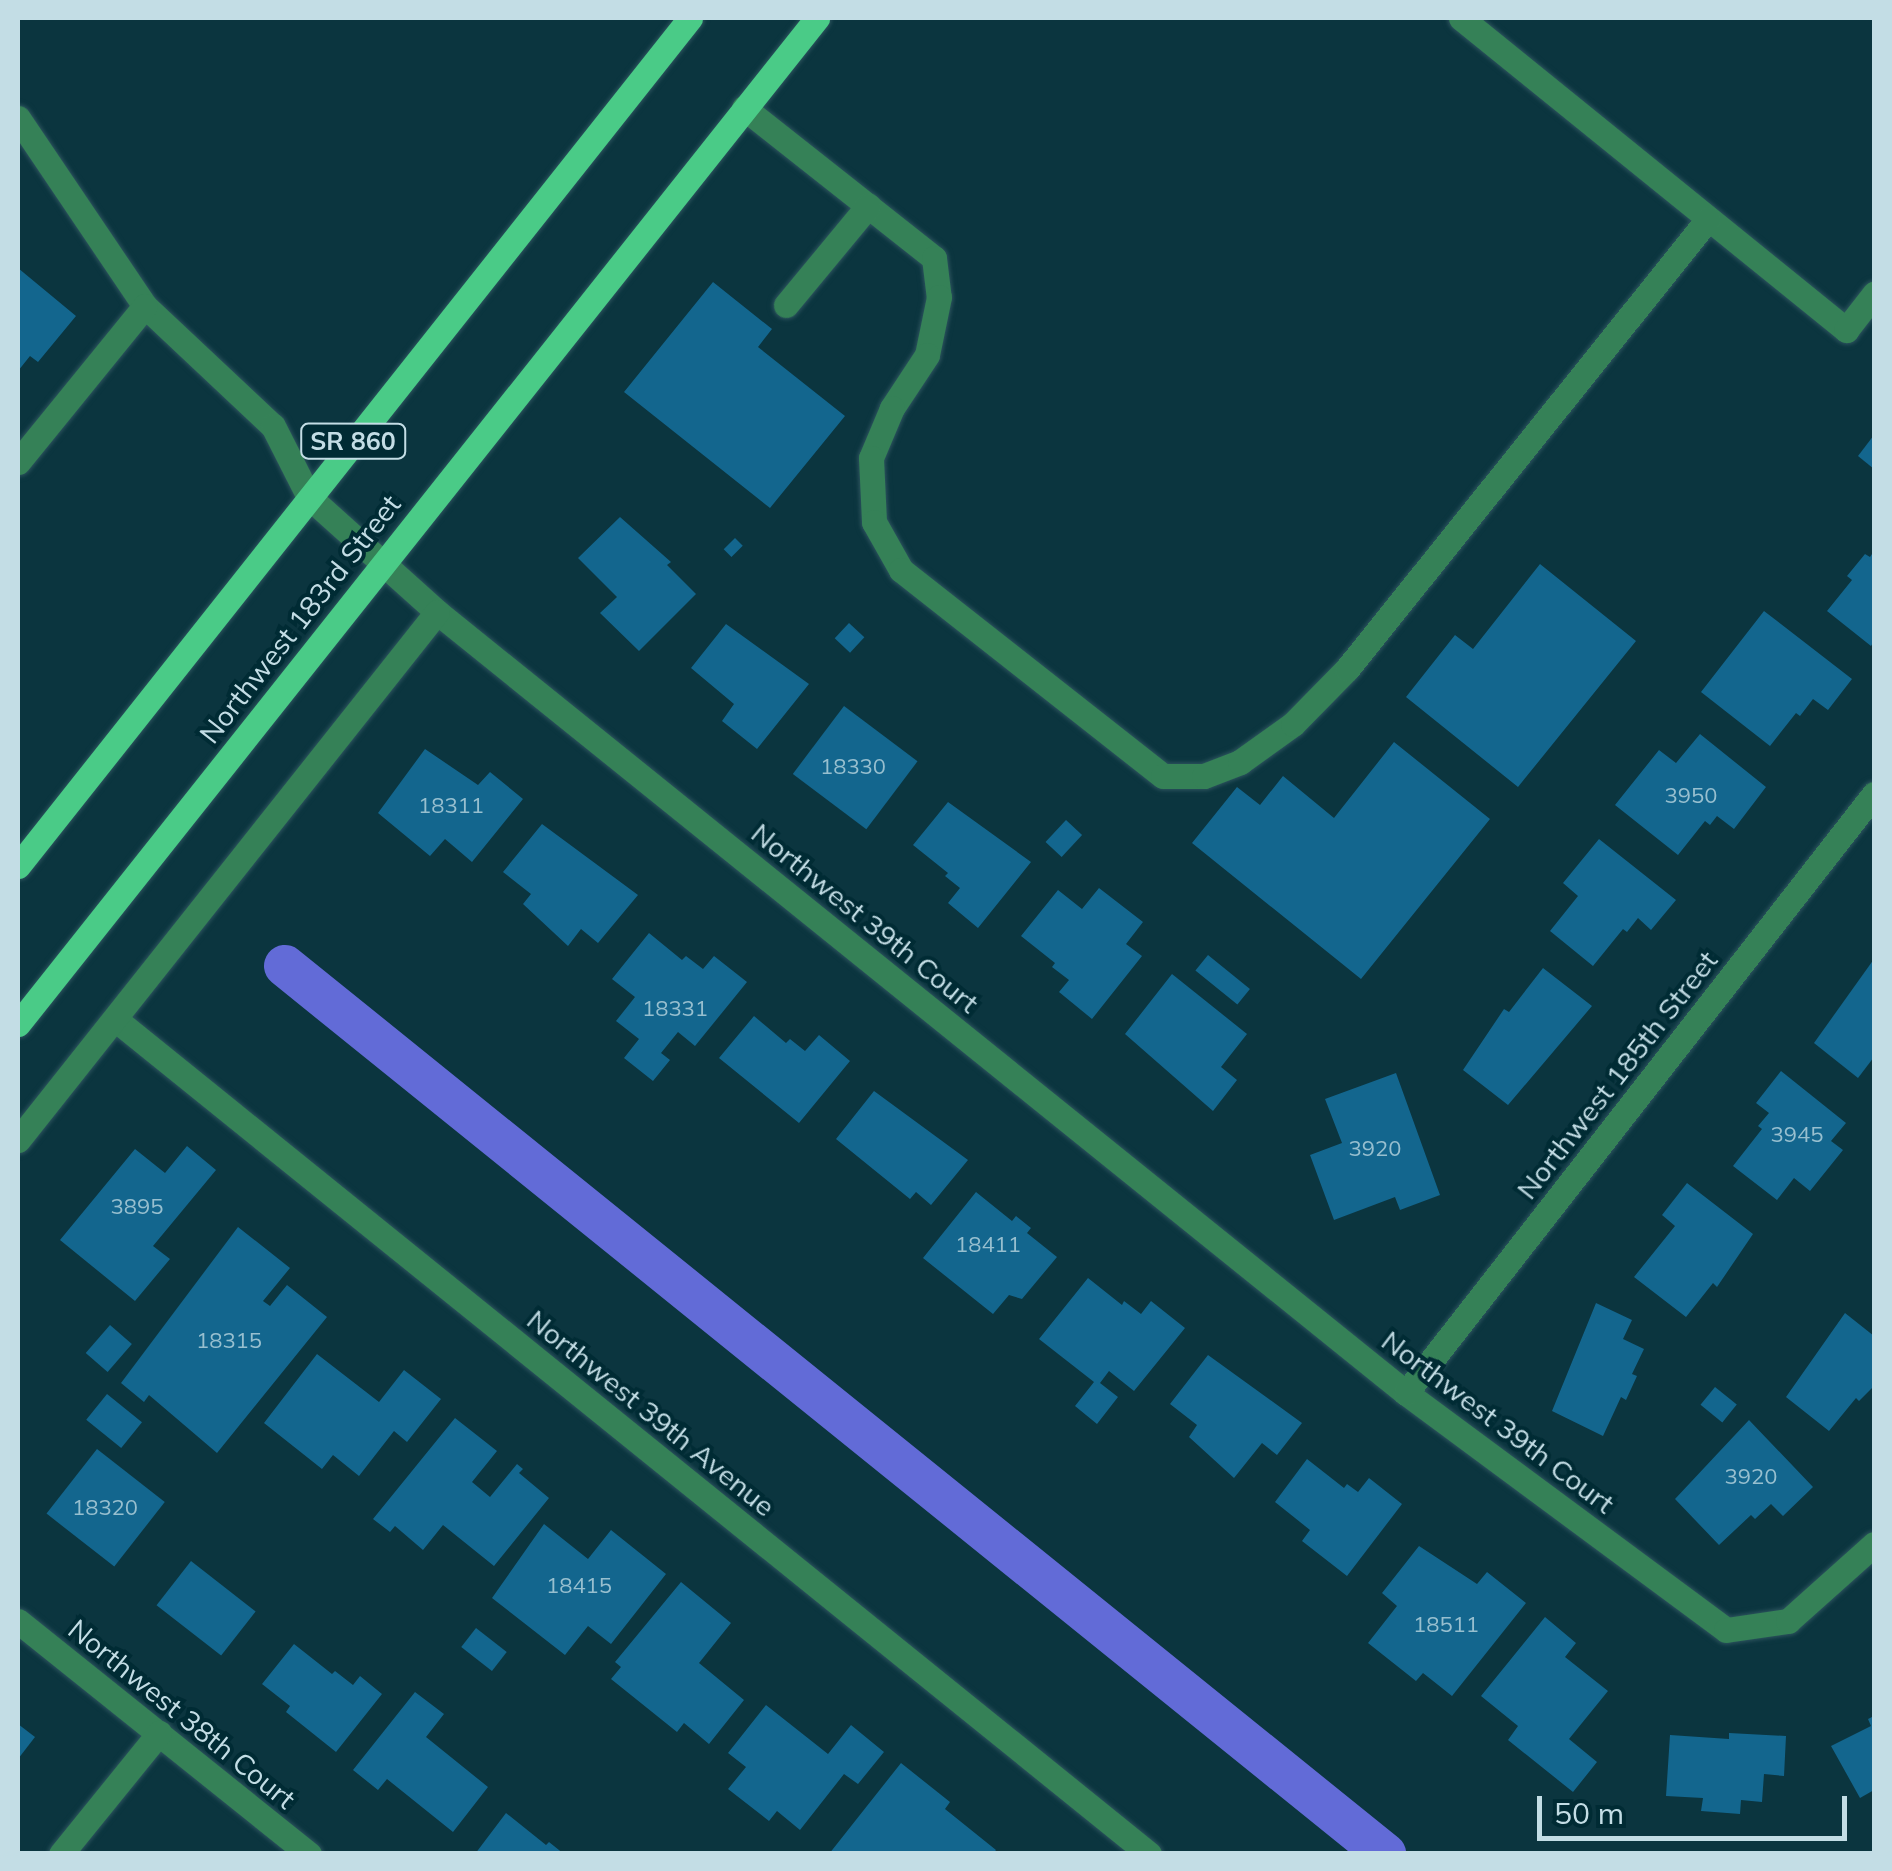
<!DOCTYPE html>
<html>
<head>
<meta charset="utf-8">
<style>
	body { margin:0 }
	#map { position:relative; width:1892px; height:1871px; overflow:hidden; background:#0b353f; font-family:Mulish,sans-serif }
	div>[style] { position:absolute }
	.canal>* { height:42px; margin:-21px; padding:0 21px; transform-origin:21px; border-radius:21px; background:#626bd7 }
	.building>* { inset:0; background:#13668e; transform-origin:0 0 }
	.roads { filter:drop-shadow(0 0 2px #2c535d) drop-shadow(0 0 2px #2c535d) }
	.minor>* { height:25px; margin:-12.5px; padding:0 12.5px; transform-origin:12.5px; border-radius:12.5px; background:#358157 }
	.major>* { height:25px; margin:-12.5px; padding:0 12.5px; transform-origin:12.5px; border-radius:12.5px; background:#4acb87 }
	span { translate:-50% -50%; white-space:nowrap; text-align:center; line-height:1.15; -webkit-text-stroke:8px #002b34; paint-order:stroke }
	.number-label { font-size:22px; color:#97bfcf }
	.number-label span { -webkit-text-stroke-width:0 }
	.shield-label span { padding:2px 8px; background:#002b34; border:2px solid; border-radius:8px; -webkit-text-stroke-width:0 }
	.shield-label { font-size:25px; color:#c3dde5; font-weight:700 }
	.street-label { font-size:28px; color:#c3dde5 }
	.frame { position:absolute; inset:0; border:20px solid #c3dde5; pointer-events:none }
	.scale { position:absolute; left:1537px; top:1796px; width:310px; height:45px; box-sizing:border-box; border:5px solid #c3dde5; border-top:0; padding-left:12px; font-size:30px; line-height:35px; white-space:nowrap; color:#c3dde5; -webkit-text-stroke:8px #002b34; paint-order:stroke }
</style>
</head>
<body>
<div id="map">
	<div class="canal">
		<div style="left:285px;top:966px;width:1414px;rotate:38.91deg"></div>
	</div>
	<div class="building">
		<div style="clip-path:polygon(18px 268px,76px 316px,38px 362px,30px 356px,18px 371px)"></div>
		<div style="clip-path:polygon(713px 282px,772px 329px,758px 347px,845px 416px,770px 508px,624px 392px)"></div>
		<div style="clip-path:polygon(1874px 435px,1874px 469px,1858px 456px)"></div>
		<div style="clip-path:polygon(620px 517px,671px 562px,667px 565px,696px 594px,639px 651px,600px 613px,617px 597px,578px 558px)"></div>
		<div style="left:735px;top:538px;width:11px;height:16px;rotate:45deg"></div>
		<div style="clip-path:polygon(1874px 551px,1874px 641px,1871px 646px,1827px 611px,1852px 580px,1847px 576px,1865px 554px,1870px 557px)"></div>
		<div style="clip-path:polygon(1540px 564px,1636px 641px,1518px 787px,1406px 697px,1455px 635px,1473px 649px)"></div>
		<div style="clip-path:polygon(1764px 611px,1852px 679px,1828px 710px,1813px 699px,1800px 716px,1796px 713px,1770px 746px,1701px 692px)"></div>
		<div style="left:849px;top:623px;width:21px;height:21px;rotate:43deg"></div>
		<div style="clip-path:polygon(726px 624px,809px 684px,757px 749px,722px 721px,734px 704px,691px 668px)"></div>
		<div style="left:844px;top:706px;width:92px;height:85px;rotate:37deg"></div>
		<div style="clip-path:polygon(1700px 734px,1766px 787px,1734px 829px,1717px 816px,1710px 825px,1705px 821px,1678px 855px,1615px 805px,1659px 750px,1676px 763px)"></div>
		<div style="clip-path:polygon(1394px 742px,1490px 819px,1361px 979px,1192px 843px,1237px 787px,1260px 805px,1283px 776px,1334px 818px)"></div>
		<div style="clip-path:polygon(425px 749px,478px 785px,490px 772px,523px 799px,472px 862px,445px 839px,430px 856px,378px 813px)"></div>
		<div style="clip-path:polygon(948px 802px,1031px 862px,978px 928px,948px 903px,960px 888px,945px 876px,948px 873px,913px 845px)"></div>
		<div style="left:1066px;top:820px;width:22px;height:30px;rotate:43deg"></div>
		<div style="clip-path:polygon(542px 824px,638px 895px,598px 943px,581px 929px,568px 946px,523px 904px,531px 894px,503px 872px)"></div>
		<div style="clip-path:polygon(1599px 839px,1676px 900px,1651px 930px,1638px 918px,1627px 932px,1623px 929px,1593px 966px,1550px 931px,1578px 896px,1563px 883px)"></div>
		<div style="clip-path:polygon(1099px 888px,1143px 922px,1126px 944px,1142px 956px,1092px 1019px,1059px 992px,1069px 980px,1052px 967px,1055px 963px,1021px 936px,1058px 890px,1082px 909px)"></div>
		<div style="clip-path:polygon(649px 933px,682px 960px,686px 956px,703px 969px,714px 956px,747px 982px,695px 1046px,678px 1032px,661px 1053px,670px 1060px,653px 1081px,624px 1058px,639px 1039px,616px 1021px,635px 997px,612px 979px)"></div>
		<div style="left:1208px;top:955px;width:54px;height:20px;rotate:39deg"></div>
		<div style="clip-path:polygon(1874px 959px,1874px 1057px,1858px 1078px,1814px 1043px)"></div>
		<div style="clip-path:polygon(1543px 968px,1592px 1006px,1508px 1105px,1463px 1070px,1504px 1009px,1509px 1012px)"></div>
		<div style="clip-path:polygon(1172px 974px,1247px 1034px,1221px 1067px,1237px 1080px,1213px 1111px,1125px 1034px)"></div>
		<div style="clip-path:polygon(754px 1016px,786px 1043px,790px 1039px,805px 1051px,819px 1035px,850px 1061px,799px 1123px,719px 1058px)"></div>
		<div style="clip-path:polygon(1781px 1071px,1846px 1123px,1831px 1141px,1843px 1150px,1810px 1191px,1794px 1178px,1777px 1200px,1733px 1166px,1762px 1129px,1758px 1126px,1769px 1113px,1756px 1103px)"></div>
		<div style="clip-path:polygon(1396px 1073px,1440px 1195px,1400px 1210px,1395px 1197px,1334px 1220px,1310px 1155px,1342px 1143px,1325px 1099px)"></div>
		<div style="clip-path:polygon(874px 1091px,968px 1160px,931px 1205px,916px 1192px,910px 1199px,836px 1139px)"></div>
		<div style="clip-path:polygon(187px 1146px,216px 1170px,153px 1246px,170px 1259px,135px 1301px,60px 1240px,135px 1149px,165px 1173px)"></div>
		<div style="clip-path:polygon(1687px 1183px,1753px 1234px,1717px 1287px,1713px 1283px,1686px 1317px,1634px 1277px,1675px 1226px,1662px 1215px)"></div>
		<div style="clip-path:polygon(976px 1192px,1012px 1221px,1016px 1216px,1031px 1228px,1027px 1233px,1057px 1257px,1022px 1299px,1009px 1295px,993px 1314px,923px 1258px)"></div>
		<div style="clip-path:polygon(238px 1227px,290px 1268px,263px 1301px,270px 1306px,287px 1285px,327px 1317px,217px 1453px,149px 1395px,144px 1402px,121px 1383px)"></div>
		<div style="clip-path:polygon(1088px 1278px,1122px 1305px,1124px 1301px,1141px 1314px,1151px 1301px,1185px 1328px,1134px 1391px,1109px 1371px,1100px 1383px,1118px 1397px,1097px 1424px,1075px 1406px,1094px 1382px,1039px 1339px)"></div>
		<div style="clip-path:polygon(1596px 1303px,1632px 1320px,1623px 1339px,1644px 1349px,1632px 1374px,1637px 1376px,1626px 1400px,1621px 1397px,1603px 1436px,1552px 1411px)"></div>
		<div style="clip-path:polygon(1845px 1313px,1874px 1336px,1874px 1386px,1859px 1401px,1856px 1398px,1829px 1431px,1786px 1397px)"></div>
		<div style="left:110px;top:1325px;width:29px;height:37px;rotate:41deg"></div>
		<div style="clip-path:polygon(317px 1354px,379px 1402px,404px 1370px,441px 1399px,407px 1442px,394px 1431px,359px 1476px,333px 1455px,322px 1469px,264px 1423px)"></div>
		<div style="clip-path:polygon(1208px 1355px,1302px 1423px,1277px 1455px,1262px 1443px,1234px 1478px,1189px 1437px,1197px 1425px,1170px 1404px)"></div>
		<div style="left:1715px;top:1387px;width:28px;height:23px;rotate:39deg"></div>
		<div style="left:107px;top:1394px;width:45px;height:33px;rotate:39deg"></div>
		<div style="clip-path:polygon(455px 1418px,497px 1451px,472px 1482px,490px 1497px,517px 1464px,523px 1469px,519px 1473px,549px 1498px,494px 1566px,443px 1525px,423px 1550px,395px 1526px,390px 1532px,373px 1519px)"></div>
		<div style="clip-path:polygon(1749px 1420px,1813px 1487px,1783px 1516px,1771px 1504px,1755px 1519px,1751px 1515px,1719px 1545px,1675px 1499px)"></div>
		<div style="left:97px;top:1449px;width:86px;height:82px;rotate:38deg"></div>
		<div style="clip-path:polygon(1307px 1459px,1344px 1488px,1347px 1484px,1358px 1492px,1369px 1478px,1402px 1504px,1347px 1576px,1302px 1541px,1310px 1530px,1275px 1502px)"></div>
		<div style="clip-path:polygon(544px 1524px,588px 1559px,611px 1530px,666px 1574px,611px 1644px,588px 1626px,565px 1655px,492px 1598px)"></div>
		<div style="clip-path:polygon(1419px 1546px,1477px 1584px,1487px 1572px,1526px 1603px,1452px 1696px,1423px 1673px,1416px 1681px,1368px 1643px,1397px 1606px,1382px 1593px)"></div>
		<div style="left:191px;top:1561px;width:82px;height:56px;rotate:38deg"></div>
		<div style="clip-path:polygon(681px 1582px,731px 1623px,699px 1663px,744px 1700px,709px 1744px,684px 1723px,677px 1732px,611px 1679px,621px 1667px,615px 1662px)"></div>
		<div style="clip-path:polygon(1545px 1617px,1576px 1643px,1565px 1657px,1608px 1691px,1569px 1739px,1597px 1762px,1573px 1792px,1508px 1740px,1518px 1726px,1481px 1696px)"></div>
		<div style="left:476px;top:1628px;width:39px;height:24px;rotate:38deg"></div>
		<div style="clip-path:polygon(294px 1644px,332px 1674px,335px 1671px,353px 1685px,360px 1676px,382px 1694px,336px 1752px,286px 1712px,290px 1706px,262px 1684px)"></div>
		<div style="clip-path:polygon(415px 1692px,444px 1714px,426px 1737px,488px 1787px,453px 1832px,387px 1779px,378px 1790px,353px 1770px)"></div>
		<div style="clip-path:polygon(766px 1705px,828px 1754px,851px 1725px,884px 1752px,858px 1784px,844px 1774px,800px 1830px,777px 1811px,769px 1821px,728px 1789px,746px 1767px,728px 1753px)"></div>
		<div style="clip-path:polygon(1874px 1716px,1874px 1790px,1860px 1798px,1831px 1746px,1871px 1726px,1868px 1719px)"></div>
		<div style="clip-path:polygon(18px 1724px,35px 1737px,18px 1759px)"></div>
		<div style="clip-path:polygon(1729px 1733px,1786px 1736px,1784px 1776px,1764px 1774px,1762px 1802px,1741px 1800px,1740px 1814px,1701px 1811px,1703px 1798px,1666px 1796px,1670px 1735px,1729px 1739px)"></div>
		<div style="clip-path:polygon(901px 1763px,950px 1802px,945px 1809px,996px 1850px,993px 1854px,829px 1854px)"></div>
		<div style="clip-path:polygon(506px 1813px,546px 1845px,549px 1842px,564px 1854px,475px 1854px)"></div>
	</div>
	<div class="roads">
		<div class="minor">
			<div style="left:1461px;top:18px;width:496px;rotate:39deg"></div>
			<div style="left:1846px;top:330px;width:46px;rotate:-52.1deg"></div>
			<div style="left:744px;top:108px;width:242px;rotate:38.3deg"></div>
			<div style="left:934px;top:258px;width:39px;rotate:83deg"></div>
			<div style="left:939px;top:297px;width:59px;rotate:101.7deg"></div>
			<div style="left:927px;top:355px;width:64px;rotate:123.4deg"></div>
			<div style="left:892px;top:408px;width:54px;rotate:112.8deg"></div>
			<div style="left:871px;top:458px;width:64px;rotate:87.3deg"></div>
			<div style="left:874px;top:522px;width:55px;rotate:60.6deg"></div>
			<div style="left:901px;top:570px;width:333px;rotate:38.2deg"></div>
			<div style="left:1163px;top:776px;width:41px"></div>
			<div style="left:1204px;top:776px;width:39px;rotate:-21deg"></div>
			<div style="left:1240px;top:762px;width:65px;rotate:-35.6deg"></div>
			<div style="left:1293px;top:724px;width:77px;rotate:-45.5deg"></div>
			<div style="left:1347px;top:669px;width:577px;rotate:-51.26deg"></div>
			<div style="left:18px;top:118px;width:227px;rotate:56deg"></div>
			<div style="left:145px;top:306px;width:175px;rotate:43.2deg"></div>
			<div style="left:273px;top:426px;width:80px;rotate:63.1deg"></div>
			<div style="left:309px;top:497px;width:172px;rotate:41.9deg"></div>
			<div style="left:437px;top:612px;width:1245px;rotate:38.87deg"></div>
			<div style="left:1406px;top:1393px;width:398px;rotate:36.5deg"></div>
			<div style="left:1726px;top:1630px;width:63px;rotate:-8.3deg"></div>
			<div style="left:1788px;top:1621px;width:115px;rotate:-41.8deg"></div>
			<div style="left:786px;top:305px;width:129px;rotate:-50.4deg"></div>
			<div style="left:18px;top:462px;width:201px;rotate:-50.9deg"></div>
			<div style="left:115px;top:1019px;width:1329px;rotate:38.92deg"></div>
			<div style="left:18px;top:1140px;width:674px;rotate:-51.57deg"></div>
			<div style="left:1406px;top:1393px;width:760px;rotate:-52deg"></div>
			<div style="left:18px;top:1621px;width:373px;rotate:38.7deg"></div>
			<div style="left:61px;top:1854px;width:156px;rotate:-51deg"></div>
		</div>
		<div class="major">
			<div style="left:18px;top:866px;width:1082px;rotate:-51.6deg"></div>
			<div style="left:18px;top:1024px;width:1285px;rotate:-51.54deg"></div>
		</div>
	</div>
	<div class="number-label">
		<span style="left:853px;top:767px">18330</span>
		<span style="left:1691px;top:796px">3950</span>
		<span style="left:451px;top:806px">18311</span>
		<span style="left:675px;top:1009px">18331</span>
		<span style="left:1797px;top:1135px">3945</span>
		<span style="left:1375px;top:1149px">3920</span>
		<span style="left:137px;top:1207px">3895</span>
		<span style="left:988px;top:1245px">18411</span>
		<span style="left:229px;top:1341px">18315</span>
		<span style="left:1751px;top:1477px">3920</span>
		<span style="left:105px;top:1508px">18320</span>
		<span style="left:579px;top:1586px">18415</span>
		<span style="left:1446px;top:1625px">18511</span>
	</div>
	<div class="shield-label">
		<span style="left:353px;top:441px">SR 860</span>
	</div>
	<div class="street-label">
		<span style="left:300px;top:619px;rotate:-52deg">Northwest 183rd Street</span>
		<span style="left:865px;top:918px;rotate:39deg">Northwest 39th Court</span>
		<span style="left:1617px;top:1075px;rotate:-52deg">Northwest 185th Street</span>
		<span style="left:651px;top:1413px;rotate:39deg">Northwest 39th Avenue</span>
		<span style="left:1498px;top:1422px;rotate:37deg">Northwest 39th Court</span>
		<span style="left:182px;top:1714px;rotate:39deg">Northwest 38th Court</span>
	</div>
	<div class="frame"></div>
	<div class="scale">50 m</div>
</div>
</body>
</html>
